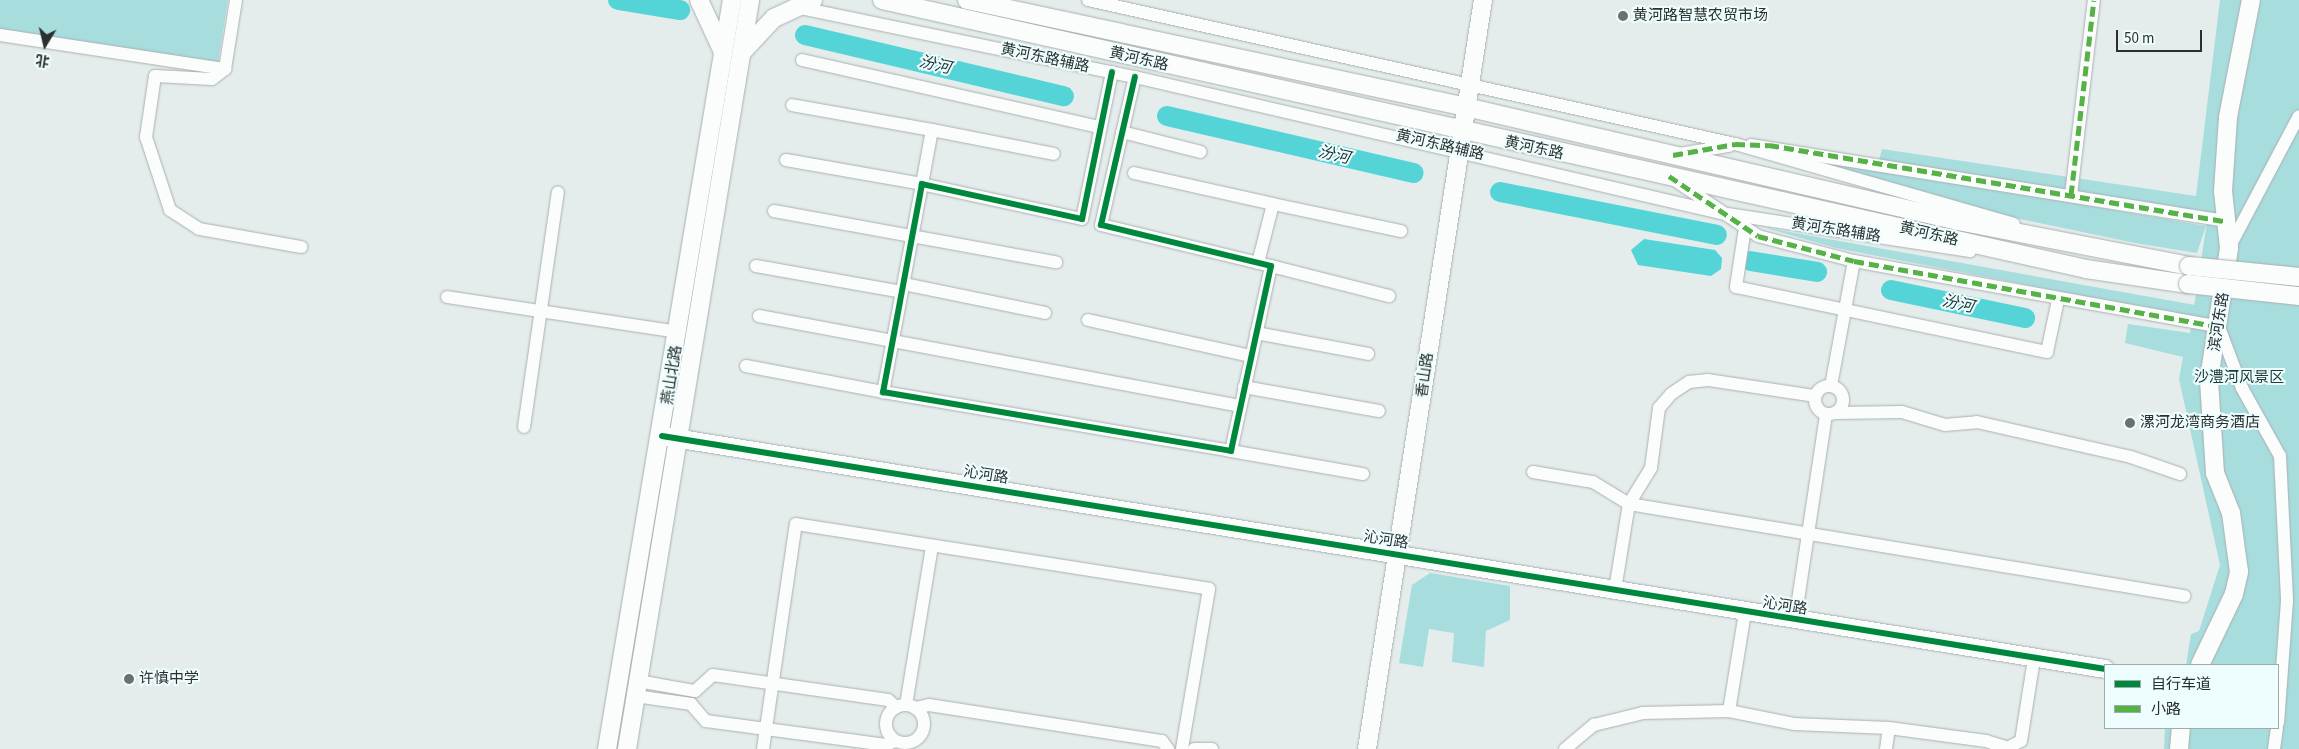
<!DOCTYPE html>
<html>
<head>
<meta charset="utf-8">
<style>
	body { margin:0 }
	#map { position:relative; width:2299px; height:749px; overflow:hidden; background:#e4ecec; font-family:"Source Sans 3","Noto Sans SC",sans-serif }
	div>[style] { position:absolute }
	.green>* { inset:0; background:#a8ddde }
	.water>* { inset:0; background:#54d4d7 }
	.river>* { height:20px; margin:-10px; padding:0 10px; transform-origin:10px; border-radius:10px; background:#54d4d7 }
	.roads { filter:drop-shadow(0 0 1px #aab0b0) drop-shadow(0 0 1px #aab0b0) }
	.street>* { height:12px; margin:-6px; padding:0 6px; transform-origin:6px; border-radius:6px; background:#fbfcfc }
	.street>.ring { margin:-6px; padding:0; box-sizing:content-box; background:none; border:12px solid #fbfcfc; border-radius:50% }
	.secondary>* { height:18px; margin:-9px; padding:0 9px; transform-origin:9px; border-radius:9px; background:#fbfcfc }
	.bridges { filter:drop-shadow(0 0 1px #aab0b0) drop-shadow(0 0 1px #aab0b0) }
	.secondary-bridge>* { height:18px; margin:-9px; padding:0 9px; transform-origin:9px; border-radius:9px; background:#fbfcfc }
	.quiet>* { height:5px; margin-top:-2.5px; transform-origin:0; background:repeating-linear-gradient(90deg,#56b246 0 10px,transparent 0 15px) }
	.cycleway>* { height:6px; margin:-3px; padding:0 3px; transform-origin:3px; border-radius:3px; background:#00873e }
	.dots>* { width:14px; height:14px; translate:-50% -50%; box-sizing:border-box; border:2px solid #eefdfd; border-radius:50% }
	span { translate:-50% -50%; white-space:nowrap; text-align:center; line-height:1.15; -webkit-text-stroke:4px #eefdfd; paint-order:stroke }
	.poi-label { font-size:15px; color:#2a2f30 }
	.left { translate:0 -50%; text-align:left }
	.street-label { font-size:15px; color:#2a2f30 }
	.park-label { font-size:15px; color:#203a3a }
	.water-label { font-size:16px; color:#1b3434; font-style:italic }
	.legend { position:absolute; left:2104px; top:664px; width:175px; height:65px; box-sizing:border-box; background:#eefdfd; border:1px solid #a0abab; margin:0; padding:6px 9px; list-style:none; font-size:15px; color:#2a2f30 }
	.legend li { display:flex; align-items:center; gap:10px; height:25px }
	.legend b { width:25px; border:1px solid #a0abab }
	.north { position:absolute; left:20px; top:20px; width:50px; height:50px; -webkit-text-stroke:4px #eefdfd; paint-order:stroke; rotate:189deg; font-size:14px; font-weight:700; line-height:20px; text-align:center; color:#2a2f30 }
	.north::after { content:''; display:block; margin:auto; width:18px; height:22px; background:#2a2f30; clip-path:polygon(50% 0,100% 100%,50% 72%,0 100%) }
	.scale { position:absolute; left:2116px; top:30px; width:86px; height:22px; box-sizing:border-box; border:2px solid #2a2f30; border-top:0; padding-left:6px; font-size:15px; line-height:18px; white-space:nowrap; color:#2a2f30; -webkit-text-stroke:4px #eefdfd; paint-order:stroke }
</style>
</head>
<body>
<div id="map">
	<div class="green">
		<div style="clip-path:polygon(0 0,228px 0,218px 63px,0 29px)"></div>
		<div style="clip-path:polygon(2220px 0,2299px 0,2299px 749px,2164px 749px,2165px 728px,2278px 728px,2278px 665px,2186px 665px,2191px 634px,2199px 631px,2220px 565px,2179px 379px,2183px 357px,2125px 343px,2128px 324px,2190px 333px,2208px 215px,1879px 160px,1882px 149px,2196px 196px)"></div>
		<div style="clip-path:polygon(1780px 152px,2206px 226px,2197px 253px,2135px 243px,1967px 208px)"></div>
		<div style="clip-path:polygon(1762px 227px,2195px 305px,2193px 317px,1836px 248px)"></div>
		<div style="clip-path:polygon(1430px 573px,1510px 586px,1510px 620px,1486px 631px,1484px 667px,1452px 662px,1454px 633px,1429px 629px,1423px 667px,1399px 663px,1412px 585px)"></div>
	</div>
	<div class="water">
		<div style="clip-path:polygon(1644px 239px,1715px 250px,1722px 258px,1721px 269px,1711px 276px,1638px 265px,1631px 250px)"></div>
	</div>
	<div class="river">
		<div style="left:618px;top:0;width:63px;rotate:9.2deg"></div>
		<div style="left:805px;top:35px;width:266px;rotate:13.3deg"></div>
		<div style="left:1167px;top:116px;width:253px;rotate:13deg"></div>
		<div style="left:1500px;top:192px;width:221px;rotate:11.2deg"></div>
		<div style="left:1750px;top:261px;width:68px;rotate:9.3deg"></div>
		<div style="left:1891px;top:290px;width:137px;rotate:11.8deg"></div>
	</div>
	<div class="roads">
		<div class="street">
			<div style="left:1088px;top:0;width:663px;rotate:12.55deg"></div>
			<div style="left:1735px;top:144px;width:290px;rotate:16deg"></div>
			<div style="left:796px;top:7px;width:346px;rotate:11.7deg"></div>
			<div style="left:1135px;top:77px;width:602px;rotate:13.07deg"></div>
			<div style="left:1721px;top:213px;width:252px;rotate:8.7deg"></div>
			<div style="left:0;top:35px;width:228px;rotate:8.6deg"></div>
			<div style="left:225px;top:69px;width:70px;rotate:-80.9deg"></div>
			<div style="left:802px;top:60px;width:305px;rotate:12.7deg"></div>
			<div style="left:225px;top:69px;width:16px;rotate:142deg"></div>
			<div style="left:212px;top:79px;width:57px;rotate:-177deg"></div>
			<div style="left:155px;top:76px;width:62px;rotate:98.4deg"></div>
			<div style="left:146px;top:137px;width:77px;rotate:71.8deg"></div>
			<div style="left:170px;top:210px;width:35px;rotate:33deg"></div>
			<div style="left:199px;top:229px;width:104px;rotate:10deg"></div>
			<div style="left:1112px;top:72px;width:150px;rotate:101.5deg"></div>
			<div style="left:1082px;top:219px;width:164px;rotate:-167.7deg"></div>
			<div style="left:922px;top:184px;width:212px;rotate:100.6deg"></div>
			<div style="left:883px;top:392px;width:353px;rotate:9.6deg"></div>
			<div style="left:1231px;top:451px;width:189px;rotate:-77.8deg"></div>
			<div style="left:1271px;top:266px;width:175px;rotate:-166.4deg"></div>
			<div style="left:1101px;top:225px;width:152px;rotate:-77.1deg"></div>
			<div style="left:932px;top:130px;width:124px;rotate:11.1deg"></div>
			<div style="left:1122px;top:132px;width:81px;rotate:14.2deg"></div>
			<div style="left:1751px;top:145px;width:480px;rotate:9.1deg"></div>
			<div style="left:1679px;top:154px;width:51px;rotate:-9.1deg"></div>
			<div style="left:786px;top:160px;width:138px;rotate:10deg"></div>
			<div style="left:922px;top:184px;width:55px;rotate:-79.5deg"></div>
			<div style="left:932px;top:130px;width:142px;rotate:-169.9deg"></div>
			<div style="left:1134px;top:173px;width:142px;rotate:12.6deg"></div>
			<div style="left:1273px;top:204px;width:61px;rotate:104.3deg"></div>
			<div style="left:1673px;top:179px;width:102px;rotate:33.8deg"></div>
			<div style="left:1758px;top:236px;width:99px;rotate:14.6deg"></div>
			<div style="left:1854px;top:261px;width:371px;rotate:10.2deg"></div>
			<div style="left:2219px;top:327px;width:65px;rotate:69.3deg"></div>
			<div style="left:2242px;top:388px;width:78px;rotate:60.8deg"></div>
			<div style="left:2280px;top:456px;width:145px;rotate:87.2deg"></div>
			<div style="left:2287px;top:601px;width:122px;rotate:94.2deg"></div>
			<div style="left:2071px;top:195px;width:196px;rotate:-83.3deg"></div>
			<div style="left:1273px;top:204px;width:131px;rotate:11.9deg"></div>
			<div style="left:774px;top:211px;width:287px;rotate:10.3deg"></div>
			<div style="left:1745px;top:228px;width:60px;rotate:98.7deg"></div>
			<div style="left:1736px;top:287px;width:318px;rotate:11.8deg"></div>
			<div style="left:2047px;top:352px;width:53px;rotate:-78.1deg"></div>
			<div style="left:2229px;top:248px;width:149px;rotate:-62.1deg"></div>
			<div style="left:756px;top:266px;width:148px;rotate:10.1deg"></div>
			<div style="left:1271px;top:266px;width:122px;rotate:14.3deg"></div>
			<div style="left:904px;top:284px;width:144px;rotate:11.6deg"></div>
			<div style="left:447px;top:297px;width:235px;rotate:8.6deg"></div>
			<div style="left:759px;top:316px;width:489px;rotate:10.6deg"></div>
			<div style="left:1088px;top:320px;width:167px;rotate:12.5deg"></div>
			<div style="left:1256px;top:333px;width:114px;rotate:10.6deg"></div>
			<div style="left:746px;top:366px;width:139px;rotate:10.7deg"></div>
			<div class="ring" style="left:1815px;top:386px;width:16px;height:16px"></div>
			<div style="left:1831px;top:386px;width:127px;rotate:-79.6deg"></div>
			<div style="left:1244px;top:387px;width:137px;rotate:10.1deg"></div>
			<div style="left:1835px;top:413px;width:67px;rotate:-0.9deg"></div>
			<div style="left:1902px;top:412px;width:45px;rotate:16.8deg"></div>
			<div style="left:1945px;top:425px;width:32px;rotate:-5deg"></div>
			<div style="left:1977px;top:422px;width:158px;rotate:12.8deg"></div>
			<div style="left:2131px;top:457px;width:52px;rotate:19.1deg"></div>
			<div style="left:524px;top:427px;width:237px;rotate:-81.8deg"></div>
			<div style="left:1231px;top:451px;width:134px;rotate:9.9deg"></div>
			<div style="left:1533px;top:472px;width:61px;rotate:9.5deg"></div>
			<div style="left:1593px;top:482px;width:42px;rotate:31.4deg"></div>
			<div style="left:1629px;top:504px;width:563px;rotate:9.41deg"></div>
			<div style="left:1615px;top:590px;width:87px;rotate:-80.8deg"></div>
			<div style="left:1629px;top:504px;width:42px;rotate:-58.6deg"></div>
			<div style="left:1651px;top:468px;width:61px;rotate:-82.4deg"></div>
			<div style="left:1659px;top:408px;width:18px;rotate:-49deg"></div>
			<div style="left:1671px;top:394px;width:22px;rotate:-34deg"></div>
			<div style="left:1689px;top:382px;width:19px;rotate:-6deg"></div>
			<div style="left:1708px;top:380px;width:108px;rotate:8.5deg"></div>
			<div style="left:1795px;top:620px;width:207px;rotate:-81.4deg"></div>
			<div style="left:638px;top:681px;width:58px;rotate:10deg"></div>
			<div style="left:695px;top:691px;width:24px;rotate:-42deg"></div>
			<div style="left:713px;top:675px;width:177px;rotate:8.1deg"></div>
			<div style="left:888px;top:700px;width:11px;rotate:41deg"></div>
			<div style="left:635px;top:696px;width:57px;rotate:8.1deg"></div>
			<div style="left:691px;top:704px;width:23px;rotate:49deg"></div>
			<div style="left:706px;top:721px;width:182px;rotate:7.6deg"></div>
			<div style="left:886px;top:745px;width:10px;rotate:-24deg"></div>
			<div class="ring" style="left:886px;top:705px;width:26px;height:26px"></div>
			<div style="left:906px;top:705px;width:161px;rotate:-80.7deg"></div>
			<div style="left:915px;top:708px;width:14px;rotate:-12deg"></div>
			<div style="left:929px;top:705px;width:236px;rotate:8.8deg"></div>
			<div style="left:1162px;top:741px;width:10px;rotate:53deg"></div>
			<div style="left:1729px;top:711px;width:100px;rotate:-80.8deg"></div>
			<div style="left:2011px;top:746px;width:11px;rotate:-27deg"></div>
			<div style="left:2021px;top:741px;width:83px;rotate:-81deg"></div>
			<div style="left:763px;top:749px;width:227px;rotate:-81.7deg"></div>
			<div style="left:796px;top:524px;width:418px;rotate:8.9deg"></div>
			<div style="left:1209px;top:589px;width:162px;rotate:99.6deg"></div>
			<div style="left:1194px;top:749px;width:18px"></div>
			<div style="left:1565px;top:749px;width:38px;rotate:-40deg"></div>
			<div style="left:1594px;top:725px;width:50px;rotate:-13.8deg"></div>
			<div style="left:1643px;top:713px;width:86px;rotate:-1.3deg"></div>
			<div style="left:1729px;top:711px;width:66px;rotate:11.3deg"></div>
			<div style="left:1794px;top:724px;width:95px;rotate:2.4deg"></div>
			<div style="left:1889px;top:728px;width:98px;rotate:7.6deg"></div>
			<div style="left:1986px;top:741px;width:27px;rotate:17deg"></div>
			<div style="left:1886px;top:749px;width:21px;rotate:-82deg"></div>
			<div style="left:2274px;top:749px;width:21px;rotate:-82deg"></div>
		</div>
		<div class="secondary">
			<div style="left:699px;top:0;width:57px;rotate:65.2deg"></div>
			<div style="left:882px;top:0;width:1234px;rotate:12.59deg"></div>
			<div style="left:2086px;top:269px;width:103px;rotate:8.4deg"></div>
			<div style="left:967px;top:0;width:510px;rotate:12.1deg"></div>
			<div style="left:1466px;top:107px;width:505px;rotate:13.05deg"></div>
			<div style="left:1958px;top:221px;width:235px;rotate:11deg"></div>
			<div style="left:743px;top:51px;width:45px;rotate:-46.8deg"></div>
			<div style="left:774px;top:18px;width:43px;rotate:-24.8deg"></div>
			<div style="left:662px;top:436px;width:1462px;rotate:9.17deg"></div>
			<div style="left:2200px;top:665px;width:79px;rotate:-64.4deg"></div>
			<div style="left:2234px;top:594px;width:23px;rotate:-77deg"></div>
			<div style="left:2239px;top:572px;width:60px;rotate:-97.7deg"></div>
			<div style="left:2231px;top:513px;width:43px;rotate:-111.8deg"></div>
			<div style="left:2215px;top:473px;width:94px;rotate:-93.7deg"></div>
			<div style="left:2209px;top:379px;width:133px;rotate:-81.3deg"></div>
			<div style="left:2229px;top:248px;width:57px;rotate:-96deg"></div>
			<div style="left:2223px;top:191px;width:74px;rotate:-86.1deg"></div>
			<div style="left:2228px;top:117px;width:119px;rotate:-78.9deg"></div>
			<div style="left:607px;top:749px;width:759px;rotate:-80.53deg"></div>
			<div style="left:627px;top:749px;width:759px;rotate:-80.67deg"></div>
			<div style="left:1367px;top:749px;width:758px;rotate:-81.2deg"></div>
			<div style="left:2179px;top:749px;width:21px;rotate:-85deg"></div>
		</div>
	</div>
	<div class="bridges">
		<div class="secondary-bridge">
			<div style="left:2189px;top:266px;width:111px;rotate:5.7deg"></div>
			<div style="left:2188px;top:284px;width:112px;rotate:6.2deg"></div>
		</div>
	</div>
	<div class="quiet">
		<div style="left:1673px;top:155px;width:63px;rotate:-10.1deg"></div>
		<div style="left:1735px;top:144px;width:34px;rotate:2deg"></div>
		<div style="left:1769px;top:145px;width:462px;rotate:9.5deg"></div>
		<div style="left:1669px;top:176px;width:107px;rotate:34deg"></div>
		<div style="left:1758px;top:236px;width:99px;rotate:14.6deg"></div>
		<div style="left:1854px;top:261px;width:371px;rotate:10.2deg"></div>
		<div style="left:2071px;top:195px;width:196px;rotate:-83.3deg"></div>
	</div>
	<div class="cycleway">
		<div style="left:1112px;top:72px;width:150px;rotate:101.5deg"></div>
		<div style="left:1082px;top:219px;width:164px;rotate:-167.7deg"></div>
		<div style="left:922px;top:184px;width:212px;rotate:100.6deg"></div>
		<div style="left:883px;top:392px;width:353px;rotate:9.6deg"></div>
		<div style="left:1231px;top:451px;width:189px;rotate:-77.8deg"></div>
		<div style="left:1271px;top:266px;width:175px;rotate:-166.4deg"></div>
		<div style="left:1101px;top:225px;width:152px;rotate:-77.1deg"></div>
		<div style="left:662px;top:436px;width:1462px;rotate:9.17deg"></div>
	</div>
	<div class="dots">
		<div style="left:1623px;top:16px;background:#6b7172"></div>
		<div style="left:2130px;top:423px;background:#6b7172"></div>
		<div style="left:129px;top:679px;background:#6b7172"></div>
	</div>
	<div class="poi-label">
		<span class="left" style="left:1633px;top:16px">黄河路智慧农贸市场</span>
		<span class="left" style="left:2140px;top:423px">漯河龙湾商务酒店</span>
		<span class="left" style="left:139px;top:679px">许慎中学</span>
	</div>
	<div class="street-label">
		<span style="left:1045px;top:58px;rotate:12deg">黄河东路辅路</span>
		<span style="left:1139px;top:59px;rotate:13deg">黄河东路</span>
		<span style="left:1440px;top:145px;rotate:13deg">黄河东路辅路</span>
		<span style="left:1534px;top:148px;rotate:12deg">黄河东路</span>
		<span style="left:1836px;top:230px;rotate:9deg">黄河东路辅路</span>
		<span style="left:1929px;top:234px;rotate:13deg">黄河东路</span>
		<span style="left:2219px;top:322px;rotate:-81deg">滨河东路</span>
		<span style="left:672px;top:375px;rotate:-81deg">燕山北路</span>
		<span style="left:1425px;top:375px;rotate:-82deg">香山路</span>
		<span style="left:986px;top:475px;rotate:9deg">沁河路</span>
		<span style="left:1386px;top:540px;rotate:9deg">沁河路</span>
		<span style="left:1785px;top:606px;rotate:9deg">沁河路</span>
	</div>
	<div class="park-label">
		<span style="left:2239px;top:378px">沙澧河风景区</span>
	</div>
	<div class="water-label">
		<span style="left:935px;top:65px;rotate:13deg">汾河</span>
		<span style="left:1334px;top:155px;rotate:13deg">汾河</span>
		<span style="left:1958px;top:304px;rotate:12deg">汾河</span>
	</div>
	<ul class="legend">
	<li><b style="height:6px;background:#00873e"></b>自行车道</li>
	<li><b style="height:6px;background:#56b246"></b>小路</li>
	</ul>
	<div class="north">北</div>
	<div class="scale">50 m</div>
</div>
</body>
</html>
